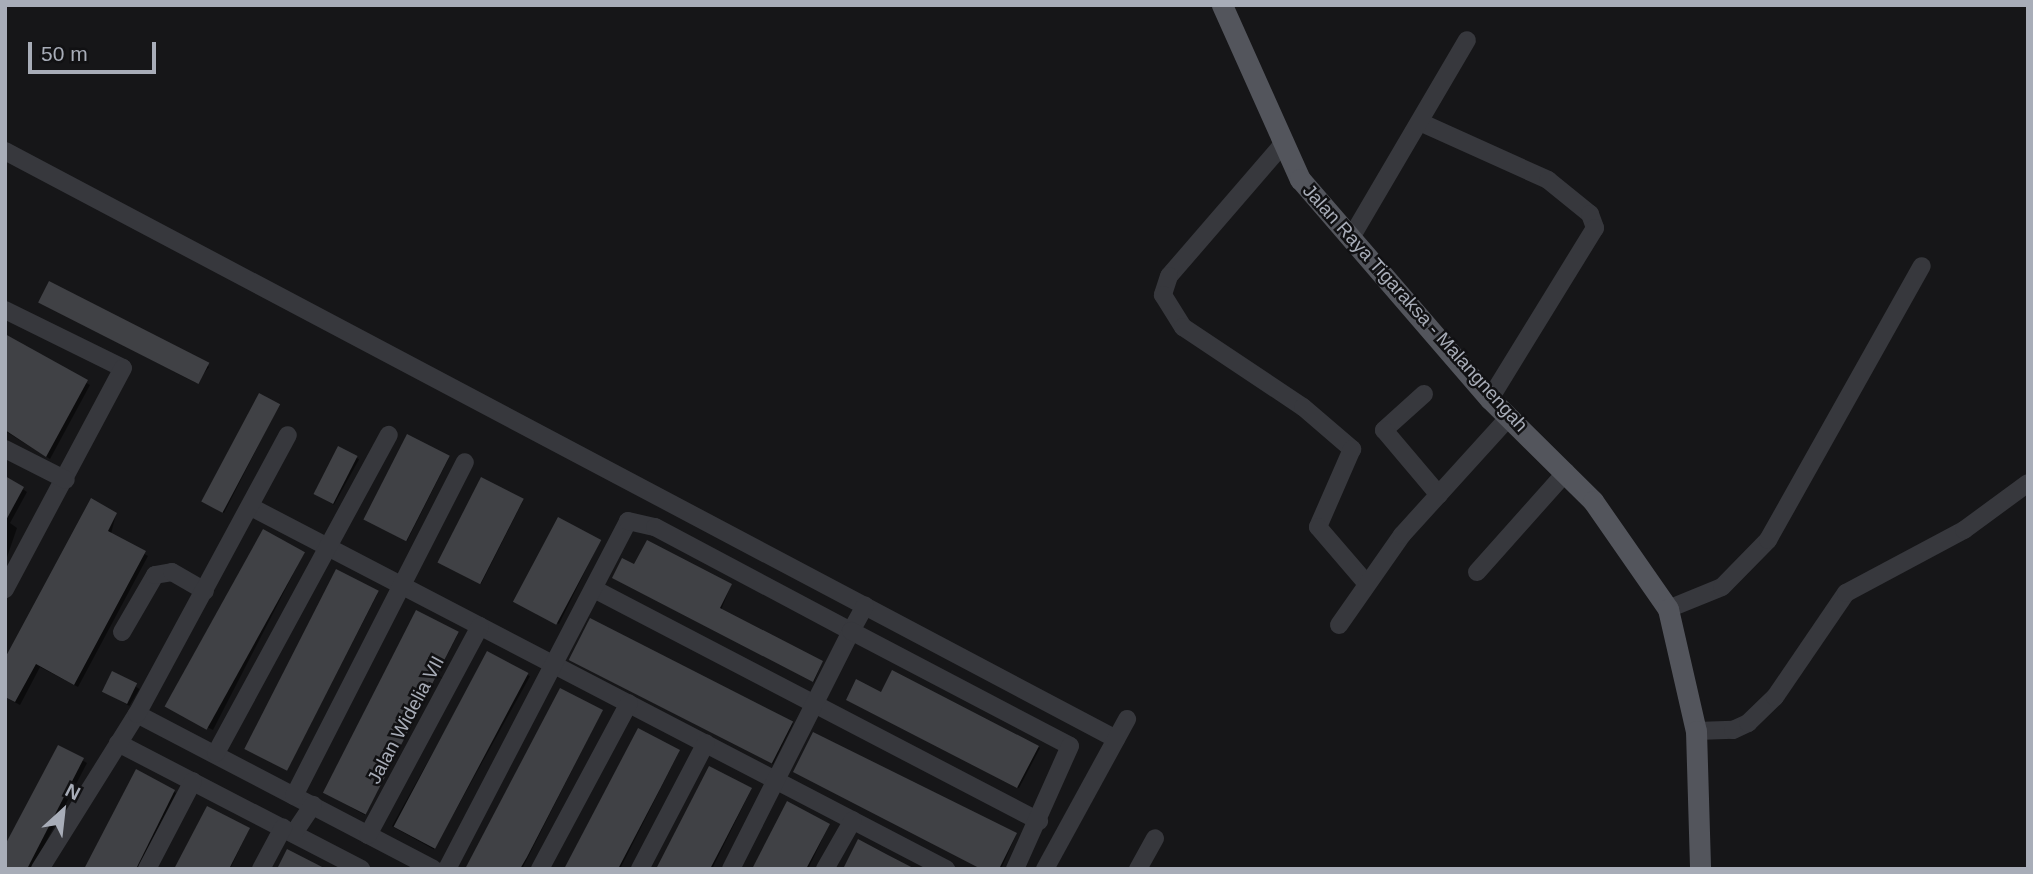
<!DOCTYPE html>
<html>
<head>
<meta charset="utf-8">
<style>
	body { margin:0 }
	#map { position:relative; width:2033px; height:874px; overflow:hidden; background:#161618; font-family:Arial,sans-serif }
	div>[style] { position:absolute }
	.shadow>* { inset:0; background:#0007; transform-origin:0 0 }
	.building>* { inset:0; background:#404145; transform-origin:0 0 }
	.minor>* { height:18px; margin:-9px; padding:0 9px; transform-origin:9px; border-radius:9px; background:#37383d }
	.major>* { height:21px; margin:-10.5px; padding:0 10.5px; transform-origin:10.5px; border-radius:10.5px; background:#53555c }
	span { translate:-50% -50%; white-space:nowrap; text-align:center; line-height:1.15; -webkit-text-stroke:5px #111113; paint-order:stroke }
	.street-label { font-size:19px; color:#a8adb8 }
	.frame { position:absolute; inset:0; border:7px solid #a8adb8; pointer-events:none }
	.north { position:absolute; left:28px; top:776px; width:70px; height:70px; -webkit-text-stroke:5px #111113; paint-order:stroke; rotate:27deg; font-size:19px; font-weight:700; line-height:28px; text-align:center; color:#a8adb8 }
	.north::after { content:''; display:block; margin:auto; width:24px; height:32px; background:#a8adb8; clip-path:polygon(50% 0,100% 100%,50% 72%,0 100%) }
	.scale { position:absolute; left:28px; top:42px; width:128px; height:32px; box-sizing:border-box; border:4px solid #a8adb8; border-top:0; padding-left:9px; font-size:21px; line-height:24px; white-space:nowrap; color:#a8adb8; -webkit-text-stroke:5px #111113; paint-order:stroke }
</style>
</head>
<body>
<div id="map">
	<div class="shadow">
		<div style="clip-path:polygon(42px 303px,208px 366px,209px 367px,196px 383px)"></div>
		<div style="clip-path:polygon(5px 336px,90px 385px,50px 459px,5px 431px)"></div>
		<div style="clip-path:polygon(279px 405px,224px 513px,205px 503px)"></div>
		<div style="left:339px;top:448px;width:23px;height:52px;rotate:29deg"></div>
		<div style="clip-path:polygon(449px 458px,407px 541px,366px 520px)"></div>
		<div style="clip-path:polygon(5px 477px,27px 492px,10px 523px,17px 528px,5px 563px)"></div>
		<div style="clip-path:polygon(523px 501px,481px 584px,440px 563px)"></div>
		<div style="clip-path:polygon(116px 514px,111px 534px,148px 556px,78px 687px,40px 667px,20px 705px,5px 697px)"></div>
		<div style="clip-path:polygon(600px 541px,559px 624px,518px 603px)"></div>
		<div style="clip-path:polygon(304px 553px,213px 730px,173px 710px)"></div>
		<div style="clip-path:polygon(635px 567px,731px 585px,721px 610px,822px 662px,814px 682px,615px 579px)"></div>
		<div style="clip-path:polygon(378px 593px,287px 770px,247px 749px)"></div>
		<div style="clip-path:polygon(458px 634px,365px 815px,325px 793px)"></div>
		<div style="left:488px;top:653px;width:48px;height:198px;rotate:29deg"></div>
		<div style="clip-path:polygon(572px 661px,792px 723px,793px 724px,773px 764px)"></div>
		<div style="left:113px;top:673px;width:31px;height:20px;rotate:31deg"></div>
		<div style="clip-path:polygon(882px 694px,1038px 747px,1040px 748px,1019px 788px,849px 701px)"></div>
		<div style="clip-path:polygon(602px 711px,522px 869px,471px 869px)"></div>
		<div style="clip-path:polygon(814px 734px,1016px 835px,1001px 869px,983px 869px)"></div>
		<div style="clip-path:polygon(59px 747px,87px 763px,32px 869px,5px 869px)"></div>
		<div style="clip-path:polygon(679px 752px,620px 869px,566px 869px)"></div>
		<div style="clip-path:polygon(136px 772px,176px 793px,137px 869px,86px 869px)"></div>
		<div style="clip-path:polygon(751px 790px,712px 869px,658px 869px)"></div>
		<div style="clip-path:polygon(829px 825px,808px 869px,757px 869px)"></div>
		<div style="clip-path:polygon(249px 829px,230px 869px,177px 869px)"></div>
	</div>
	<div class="building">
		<div style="left:49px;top:281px;width:180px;height:24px;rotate:27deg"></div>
		<div style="clip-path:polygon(5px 334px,88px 380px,46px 457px,5px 430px)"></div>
		<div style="left:259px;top:393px;width:24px;height:123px;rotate:28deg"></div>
		<div style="left:407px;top:434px;width:48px;height:96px;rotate:27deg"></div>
		<div style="left:338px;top:446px;width:22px;height:54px;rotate:27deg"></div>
		<div style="clip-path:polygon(5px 476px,24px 487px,5px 522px)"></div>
		<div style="left:481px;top:477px;width:48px;height:96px;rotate:27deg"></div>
		<div style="clip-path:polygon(91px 498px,117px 513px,108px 531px,146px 551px,74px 685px,36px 664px,15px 702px,5px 697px,5px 658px)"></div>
		<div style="left:558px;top:517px;width:49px;height:96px;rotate:28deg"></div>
		<div style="left:263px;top:529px;width:48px;height:203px;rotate:29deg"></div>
		<div style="clip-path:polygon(647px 540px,732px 584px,720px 608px,823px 661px,813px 682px,612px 578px,622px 558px,634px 564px)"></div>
		<div style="left:336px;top:569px;width:48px;height:202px;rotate:27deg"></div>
		<div style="left:416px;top:610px;width:48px;height:205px;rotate:27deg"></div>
		<div style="left:590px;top:618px;width:228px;height:47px;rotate:27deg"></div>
		<div style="left:487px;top:651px;width:47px;height:199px;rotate:28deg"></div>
		<div style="clip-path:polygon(892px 670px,1039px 746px,1017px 788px,846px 700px,856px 679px,881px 692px)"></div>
		<div style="left:112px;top:671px;width:28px;height:23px;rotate:26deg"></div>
		<div style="clip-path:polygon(560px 688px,603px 710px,527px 857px,520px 869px,465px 869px)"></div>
		<div style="clip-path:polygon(638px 728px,680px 750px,661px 787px,618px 869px,564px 869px)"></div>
		<div style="clip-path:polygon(813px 732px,1017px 833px,999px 869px,981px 869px,793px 772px)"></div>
		<div style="clip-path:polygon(58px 745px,84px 758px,27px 869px,5px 869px,5px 845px)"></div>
		<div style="clip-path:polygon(709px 766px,752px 788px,721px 848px,710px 869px,656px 869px)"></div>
		<div style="clip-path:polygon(136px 769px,175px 790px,136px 869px,84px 869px)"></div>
		<div style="clip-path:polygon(787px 801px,830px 824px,806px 869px,752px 869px)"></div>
		<div style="clip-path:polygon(207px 806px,250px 828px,229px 869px,174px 869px)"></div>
		<div style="clip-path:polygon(858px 839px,886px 854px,915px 869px,843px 869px)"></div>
		<div style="clip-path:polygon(287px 849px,326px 869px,277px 869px)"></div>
	</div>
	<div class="minor">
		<div style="left:1422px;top:123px;width:138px;rotate:24.3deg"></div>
		<div style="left:1548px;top:180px;width:54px;rotate:39deg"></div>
		<div style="left:1590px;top:214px;width:15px;rotate:70deg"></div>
		<div style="left:1595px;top:228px;width:201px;rotate:121.6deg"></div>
		<div style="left:1283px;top:144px;width:174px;rotate:130.8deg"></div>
		<div style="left:1169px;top:276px;width:20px;rotate:108deg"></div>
		<div style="left:1163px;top:295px;width:38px;rotate:58deg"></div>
		<div style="left:1183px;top:327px;width:144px;rotate:33.7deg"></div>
		<div style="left:1303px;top:407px;width:65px;rotate:40.6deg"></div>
		<div style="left:1352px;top:449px;width:85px;rotate:113.6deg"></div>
		<div style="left:1318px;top:527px;width:75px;rotate:49.3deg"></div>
		<div style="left:5px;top:151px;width:1257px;rotate:27.89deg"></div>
		<div style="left:1352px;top:236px;width:227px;rotate:-59.6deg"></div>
		<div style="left:5px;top:310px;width:131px;rotate:26.2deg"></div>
		<div style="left:123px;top:368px;width:251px;rotate:118.1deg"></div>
		<div style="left:1424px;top:394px;width:54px;rotate:138deg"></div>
		<div style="left:1384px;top:430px;width:85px;rotate:49.8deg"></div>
		<div style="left:5px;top:449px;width:68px;rotate:26.9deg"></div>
		<div style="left:251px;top:507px;width:784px;rotate:27.51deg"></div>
		<div style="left:1477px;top:572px;width:134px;rotate:-48.3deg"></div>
		<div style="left:594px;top:589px;width:502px;rotate:27.54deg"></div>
		<div style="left:1668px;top:609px;width:58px;rotate:-22.2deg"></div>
		<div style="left:1722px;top:587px;width:66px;rotate:-45.6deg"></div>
		<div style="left:1768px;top:540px;width:314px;rotate:-60.7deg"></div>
		<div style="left:1339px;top:625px;width:110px;rotate:-55deg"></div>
		<div style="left:1402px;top:535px;width:158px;rotate:-47.8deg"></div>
		<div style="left:122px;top:632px;width:66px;rotate:-59.9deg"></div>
		<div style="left:155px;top:575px;width:17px;rotate:-10deg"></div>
		<div style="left:172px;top:572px;width:38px;rotate:30deg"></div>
		<div style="left:137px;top:714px;width:334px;rotate:27.6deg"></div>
		<div style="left:1696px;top:731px;width:37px;rotate:-2deg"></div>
		<div style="left:1733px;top:730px;width:17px;rotate:-25deg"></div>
		<div style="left:1748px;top:723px;width:37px;rotate:-44deg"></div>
		<div style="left:1775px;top:697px;width:126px;rotate:-55.7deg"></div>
		<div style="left:1846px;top:593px;width:134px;rotate:-28.1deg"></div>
		<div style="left:1964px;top:530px;width:79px;rotate:-36.3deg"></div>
		<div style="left:118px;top:743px;width:274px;rotate:27.4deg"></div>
		<div style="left:216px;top:753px;width:362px;rotate:-61.5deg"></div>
		<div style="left:294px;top:796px;width:375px;rotate:-62.9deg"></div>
		<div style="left:294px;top:833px;width:34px;rotate:-56deg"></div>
		<div style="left:368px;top:835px;width:237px;rotate:-61.8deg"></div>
		<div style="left:40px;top:869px;width:183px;rotate:-58deg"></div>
		<div style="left:137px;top:714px;width:317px;rotate:-61.6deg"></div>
		<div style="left:147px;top:869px;width:99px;rotate:-62.4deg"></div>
		<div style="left:261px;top:869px;width:47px;rotate:-61.8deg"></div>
		<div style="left:447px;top:869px;width:392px;rotate:-62.5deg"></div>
		<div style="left:628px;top:521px;width:28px;rotate:13deg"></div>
		<div style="left:655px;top:527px;width:222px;rotate:28deg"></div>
		<div style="left:851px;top:631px;width:29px;rotate:-61deg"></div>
		<div style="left:540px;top:869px;width:188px;rotate:-61.8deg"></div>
		<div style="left:640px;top:869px;width:142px;rotate:-62.4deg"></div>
		<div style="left:731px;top:869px;width:267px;rotate:-63.2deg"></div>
		<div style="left:851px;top:631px;width:247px;rotate:27.7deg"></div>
		<div style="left:1070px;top:746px;width:135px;rotate:114.1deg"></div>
		<div style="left:825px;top:869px;width:56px;rotate:-60.3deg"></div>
		<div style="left:1045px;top:869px;width:171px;rotate:-61.3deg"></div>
		<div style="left:1138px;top:869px;width:35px;rotate:-61deg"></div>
	</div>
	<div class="major">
		<div style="left:1222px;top:5px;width:191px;rotate:65.9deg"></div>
		<div style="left:1300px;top:179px;width:291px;rotate:49.2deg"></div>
		<div style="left:1490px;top:399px;width:145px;rotate:44.7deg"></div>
		<div style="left:1593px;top:501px;width:131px;rotate:55.2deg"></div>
		<div style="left:1668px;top:609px;width:125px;rotate:77.1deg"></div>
		<div style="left:1696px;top:731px;width:138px;rotate:88.3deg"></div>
	</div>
	<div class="street-label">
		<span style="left:1415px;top:308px;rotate:48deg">Jalan Raya Tigaraksa - Malangnengah</span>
		<span style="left:406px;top:720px;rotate:-62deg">Jalan Widelia VII</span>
	</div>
	<div class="frame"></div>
	<div class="north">N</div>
	<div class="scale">50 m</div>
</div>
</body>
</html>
